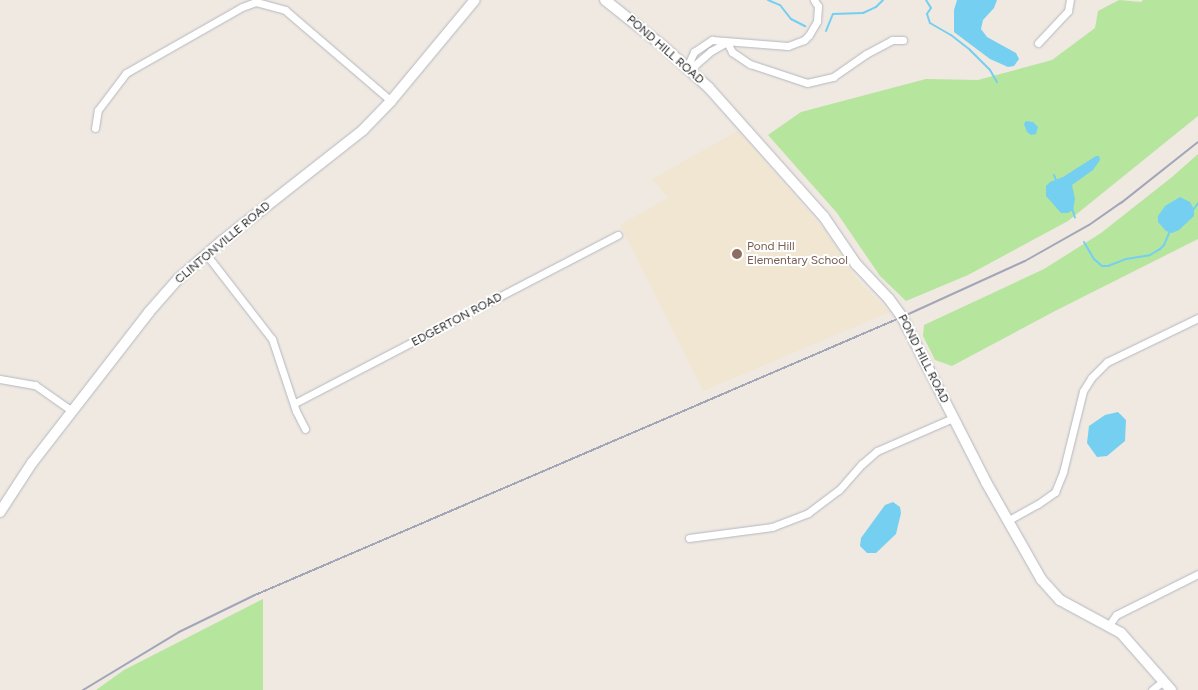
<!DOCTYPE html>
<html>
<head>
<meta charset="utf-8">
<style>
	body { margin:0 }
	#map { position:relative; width:1198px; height:690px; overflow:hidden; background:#efe9e1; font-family:Figtree,sans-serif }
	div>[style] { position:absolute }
	.education>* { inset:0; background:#f0e6d1 }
	.green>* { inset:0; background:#b6e59e }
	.water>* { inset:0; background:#75cff0 }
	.stream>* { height:2px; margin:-1px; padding:0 1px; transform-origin:1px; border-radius:1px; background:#75cff0 }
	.roads { filter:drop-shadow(0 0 1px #b4b7c1) drop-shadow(0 0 1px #b4b7c1) }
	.street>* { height:7px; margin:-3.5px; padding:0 3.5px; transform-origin:3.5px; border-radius:3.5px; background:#fff }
	.secondary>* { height:10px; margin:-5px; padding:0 5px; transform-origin:5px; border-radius:5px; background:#fff }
	.rail>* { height:2px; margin:-1px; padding:0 1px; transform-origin:1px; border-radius:1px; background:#a3a6b8 }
	.dots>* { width:14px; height:14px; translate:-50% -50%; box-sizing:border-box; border:2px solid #fff; border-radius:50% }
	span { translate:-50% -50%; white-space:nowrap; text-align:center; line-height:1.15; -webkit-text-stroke:4px #fff; paint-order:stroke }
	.street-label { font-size:12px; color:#2e2e2e }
	.education-label { font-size:12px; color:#785e54 }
	.left { translate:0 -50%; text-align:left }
</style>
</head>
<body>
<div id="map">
	<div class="education">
		<div style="clip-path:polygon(738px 131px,826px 232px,857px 279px,890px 312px,703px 391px,620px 225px,668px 198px,652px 179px)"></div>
	</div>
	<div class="green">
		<div style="clip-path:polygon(1119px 0,1141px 2px,1143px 0,1198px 0,1198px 116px,1068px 221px,968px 275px,906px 301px,880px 276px,837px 213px,768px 135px,801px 112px,926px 79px,978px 80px,1052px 60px,1095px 28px,1098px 11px)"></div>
		<div style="clip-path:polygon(1198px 154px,1198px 239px,1055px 311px,952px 366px,935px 360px,923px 336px,924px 325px,1044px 269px,1101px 233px,1172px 177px)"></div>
		<div style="clip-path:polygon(263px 599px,263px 690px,96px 690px,124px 670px)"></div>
	</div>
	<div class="water">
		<div style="clip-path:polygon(957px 0,997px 0,994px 8px,983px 20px,981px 29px,987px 37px,1016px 53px,1019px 59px,1014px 66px,1008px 67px,990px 59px,954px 32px,954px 10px)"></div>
		<div style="clip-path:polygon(1026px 121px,1033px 122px,1038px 127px,1036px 134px,1031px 135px,1027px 132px,1024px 124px)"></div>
		<div style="clip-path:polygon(1096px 156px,1099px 156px,1100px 160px,1093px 170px,1072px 185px,1075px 199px,1073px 210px,1068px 213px,1061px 213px,1046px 196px,1046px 186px,1050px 182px,1063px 177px)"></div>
		<div style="clip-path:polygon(1180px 197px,1190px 202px,1194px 209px,1194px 216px,1179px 230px,1172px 233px,1166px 231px,1158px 222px,1158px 216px,1165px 206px)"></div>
		<div style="clip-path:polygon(1118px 412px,1126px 420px,1125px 441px,1107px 456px,1097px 457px,1087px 443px,1089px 426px,1105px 415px)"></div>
		<div style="clip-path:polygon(893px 502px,900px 507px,901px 513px,896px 534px,876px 553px,867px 553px,860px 546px,861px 538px,885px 505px)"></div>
	</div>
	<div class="stream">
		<div style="left:768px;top:0;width:13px;rotate:23deg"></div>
		<div style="left:780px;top:5px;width:18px;rotate:52deg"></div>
		<div style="left:791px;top:19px;width:16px;rotate:27deg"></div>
		<div style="left:926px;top:0;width:9px;rotate:58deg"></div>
		<div style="left:931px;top:8px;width:7px;rotate:124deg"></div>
		<div style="left:927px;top:14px;width:9px;rotate:72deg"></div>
		<div style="left:930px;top:23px;width:24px;rotate:30deg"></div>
		<div style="left:951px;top:35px;width:24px;rotate:38deg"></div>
		<div style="left:970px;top:50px;width:28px;rotate:45deg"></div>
		<div style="left:990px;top:70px;width:14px;rotate:60deg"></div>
		<div style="left:826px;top:31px;width:18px;rotate:-68deg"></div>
		<div style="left:833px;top:14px;width:30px;rotate:-2deg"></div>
		<div style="left:863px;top:13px;width:14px;rotate:-25deg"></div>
		<div style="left:876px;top:7px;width:10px;rotate:-45deg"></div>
		<div style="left:1054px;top:175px;width:5px;rotate:68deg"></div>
		<div style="left:1072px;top:208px;width:10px;rotate:73deg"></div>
		<div style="left:1194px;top:209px;width:7px;rotate:-56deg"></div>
		<div style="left:1084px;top:242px;width:20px;rotate:60deg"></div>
		<div style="left:1094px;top:259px;width:11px;rotate:41deg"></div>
		<div style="left:1102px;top:266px;width:6px"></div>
		<div style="left:1108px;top:266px;width:19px;rotate:-21deg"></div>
		<div style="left:1126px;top:259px;width:24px;rotate:-9deg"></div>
		<div style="left:1150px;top:255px;width:12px;rotate:-31deg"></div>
		<div style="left:1160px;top:249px;width:6px;rotate:-45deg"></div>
		<div style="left:1164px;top:245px;width:15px;rotate:-67deg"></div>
	</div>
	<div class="roads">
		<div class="street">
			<div style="left:727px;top:42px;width:11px;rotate:63deg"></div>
			<div style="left:732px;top:52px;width:22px;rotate:34deg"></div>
			<div style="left:750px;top:64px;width:60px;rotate:18.4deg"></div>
			<div style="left:807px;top:83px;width:27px;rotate:-13deg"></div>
			<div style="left:833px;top:77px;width:40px;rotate:-34.9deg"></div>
			<div style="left:866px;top:54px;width:30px;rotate:-28deg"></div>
			<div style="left:892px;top:40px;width:11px"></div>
			<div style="left:1038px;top:43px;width:44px;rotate:-46.8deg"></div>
			<div style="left:1068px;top:11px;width:11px;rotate:-80deg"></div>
			<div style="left:687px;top:67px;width:17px;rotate:-65deg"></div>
			<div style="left:694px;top:52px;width:22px;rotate:-34deg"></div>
			<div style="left:712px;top:40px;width:76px;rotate:4.5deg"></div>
			<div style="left:788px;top:46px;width:17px;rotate:-21deg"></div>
			<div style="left:804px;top:40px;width:7px;rotate:-45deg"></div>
			<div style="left:809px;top:35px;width:16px;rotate:-60deg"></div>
			<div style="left:817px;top:21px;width:15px;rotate:-86deg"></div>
			<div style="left:818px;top:6px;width:7px;rotate:-124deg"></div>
			<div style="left:687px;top:67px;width:9px;rotate:-18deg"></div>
			<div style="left:696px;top:64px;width:20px;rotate:-41deg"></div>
			<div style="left:711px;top:51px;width:18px;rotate:-29deg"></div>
			<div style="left:95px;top:128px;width:18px;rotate:-81deg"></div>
			<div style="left:98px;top:110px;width:46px;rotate:-52.9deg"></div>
			<div style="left:126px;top:73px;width:133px;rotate:-29.6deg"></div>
			<div style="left:242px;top:7px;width:15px;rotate:-20deg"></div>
			<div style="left:256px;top:2px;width:30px;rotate:15deg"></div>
			<div style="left:285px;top:10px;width:140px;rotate:40.6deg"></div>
			<div style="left:206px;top:254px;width:108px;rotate:52.2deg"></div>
			<div style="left:272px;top:339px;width:76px;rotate:71.6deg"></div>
			<div style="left:296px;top:411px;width:20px;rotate:63deg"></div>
			<div style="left:0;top:379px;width:36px;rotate:10deg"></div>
			<div style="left:35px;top:385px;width:45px;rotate:35.1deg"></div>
			<div style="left:295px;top:403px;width:364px;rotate:-27.5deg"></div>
			<div style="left:1007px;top:521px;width:35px;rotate:-29deg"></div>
			<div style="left:1038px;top:504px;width:21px;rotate:-35deg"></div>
			<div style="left:1055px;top:492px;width:22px;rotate:-68deg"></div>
			<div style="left:1063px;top:472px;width:83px;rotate:-76.1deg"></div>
			<div style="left:1083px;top:391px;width:15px;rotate:-58deg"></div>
			<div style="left:1091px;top:378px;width:23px;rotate:-45deg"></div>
			<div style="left:1107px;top:362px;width:101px;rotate:-25.8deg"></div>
			<div style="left:689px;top:538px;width:84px;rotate:-7.5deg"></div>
			<div style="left:772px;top:527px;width:39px;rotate:-21deg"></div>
			<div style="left:808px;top:513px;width:39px;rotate:-37deg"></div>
			<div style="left:839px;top:490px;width:35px;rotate:-49deg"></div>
			<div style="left:862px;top:464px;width:20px;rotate:-41deg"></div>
			<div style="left:877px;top:451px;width:83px;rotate:-23.5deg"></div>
			<div style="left:1109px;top:625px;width:12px;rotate:-55deg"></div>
			<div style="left:1116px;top:615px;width:92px;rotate:-26.6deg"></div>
			<div style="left:1152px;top:690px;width:14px;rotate:-39deg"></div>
		</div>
		<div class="secondary">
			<div style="left:605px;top:0;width:75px;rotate:38.5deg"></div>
			<div style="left:664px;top:47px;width:61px;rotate:42.3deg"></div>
			<div style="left:709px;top:88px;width:173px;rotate:48.3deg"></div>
			<div style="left:824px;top:217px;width:57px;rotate:55.8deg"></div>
			<div style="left:856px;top:264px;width:48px;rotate:46.7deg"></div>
			<div style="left:889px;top:299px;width:22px;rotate:54deg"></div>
			<div style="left:902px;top:317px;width:185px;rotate:63deg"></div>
			<div style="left:986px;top:482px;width:112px;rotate:60.4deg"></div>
			<div style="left:1041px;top:579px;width:28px;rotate:48deg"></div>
			<div style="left:1060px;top:600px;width:69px;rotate:28.4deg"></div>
			<div style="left:1121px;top:633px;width:76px;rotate:48.7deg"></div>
			<div style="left:0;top:512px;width:59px;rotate:-56.9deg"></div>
			<div style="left:32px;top:463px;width:191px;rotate:-52.2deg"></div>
			<div style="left:149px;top:312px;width:44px;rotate:-48.7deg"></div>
			<div style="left:178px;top:279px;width:58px;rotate:-40.8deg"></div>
			<div style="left:222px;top:241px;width:179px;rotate:-38.2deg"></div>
			<div style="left:363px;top:130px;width:40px;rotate:-46deg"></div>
			<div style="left:391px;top:101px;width:131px;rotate:-50.3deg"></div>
		</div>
	</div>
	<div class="rail">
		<div style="left:83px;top:690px;width:112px;rotate:-31.1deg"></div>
		<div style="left:179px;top:632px;width:85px;rotate:-26deg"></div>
		<div style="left:255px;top:595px;width:704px;rotate:-23.25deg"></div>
		<div style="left:902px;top:317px;width:135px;rotate:-24.5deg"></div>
		<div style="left:1025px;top:261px;width:73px;rotate:-29.4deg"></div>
		<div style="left:1089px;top:225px;width:39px;rotate:-35deg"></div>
		<div style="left:1121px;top:203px;width:98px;rotate:-38.4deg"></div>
	</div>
	<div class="dots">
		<div style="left:737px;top:254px;background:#8d6e63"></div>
	</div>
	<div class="street-label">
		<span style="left:665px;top:50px;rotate:41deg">POND HILL ROAD</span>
		<span style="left:223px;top:243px;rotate:-40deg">CLINTONVILLE ROAD</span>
		<span style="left:457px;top:320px;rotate:-28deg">EDGERTON ROAD</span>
		<span style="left:923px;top:359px;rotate:63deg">POND HILL ROAD</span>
	</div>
	<div class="education-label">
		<span class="left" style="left:747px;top:254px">Pond Hill<br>Elementary School</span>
	</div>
</div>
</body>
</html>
